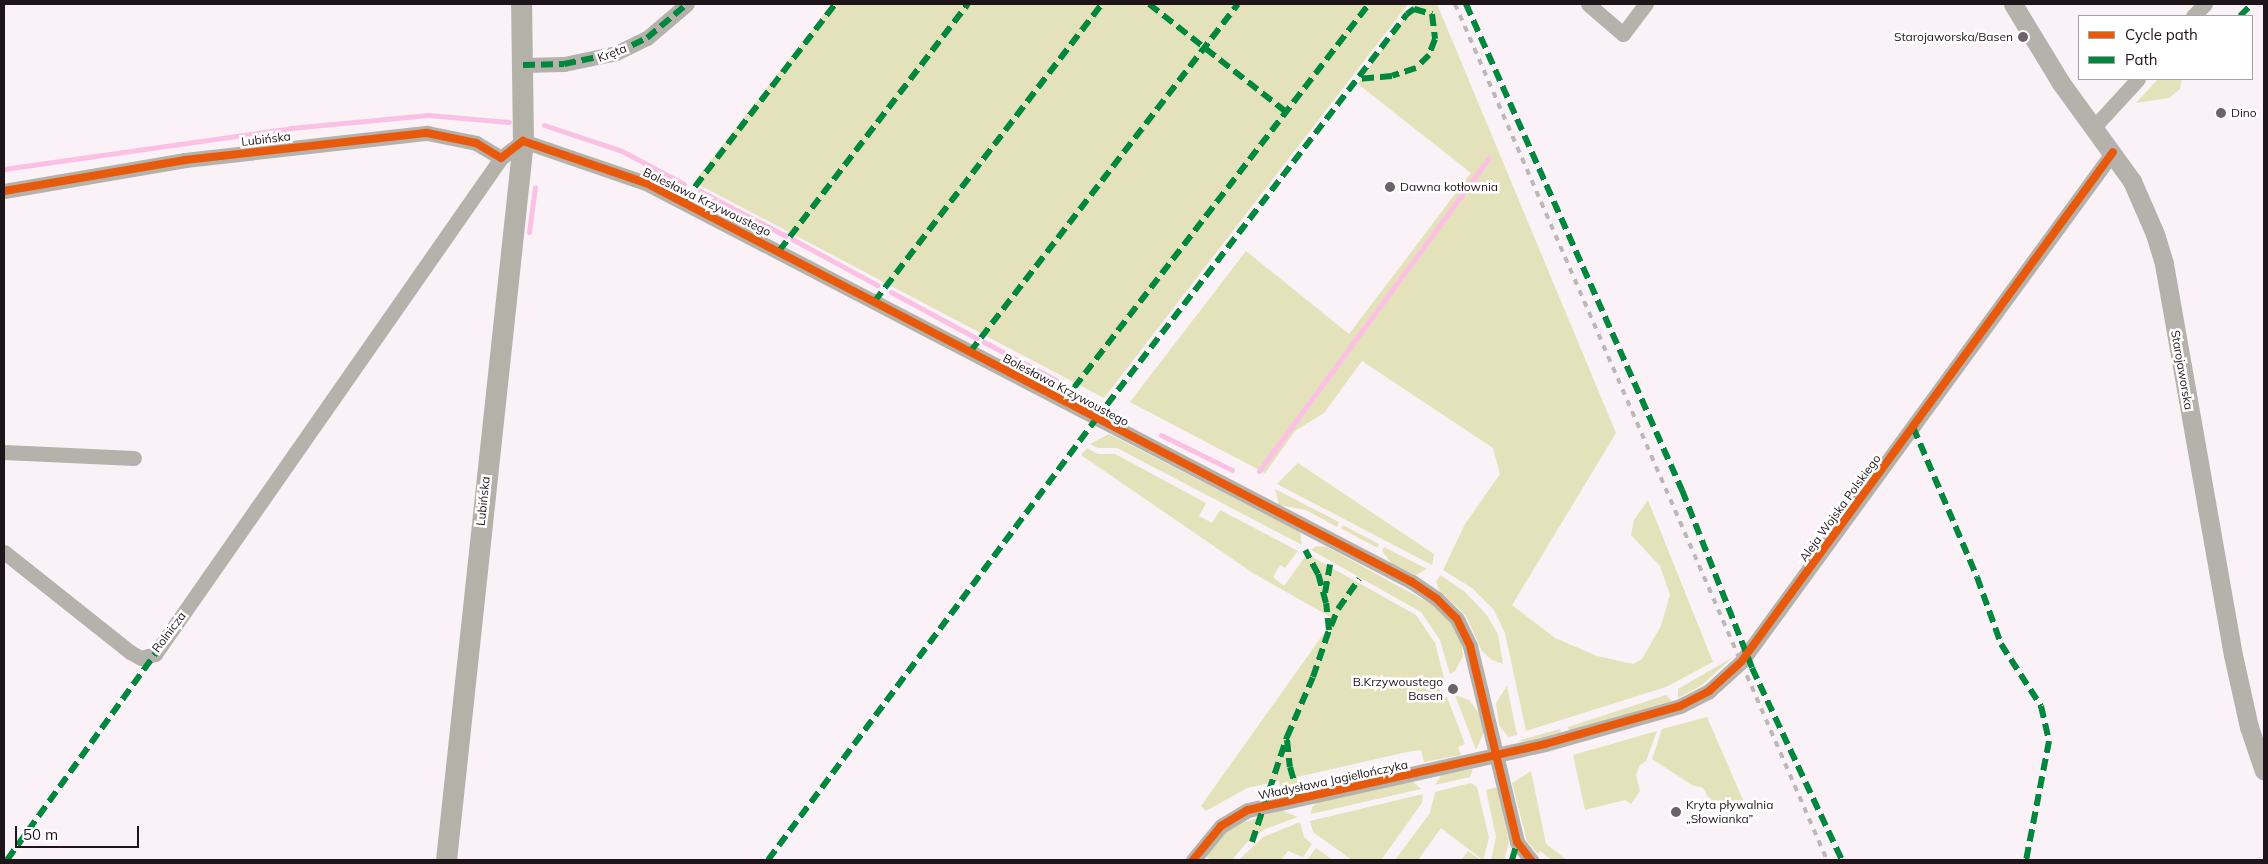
<!DOCTYPE html>
<html>
<head>
<meta charset="utf-8">
<style>
	body { margin:0 }
	#map { position:relative; width:2268px; height:864px; overflow:hidden; background:#faf2f6; font-family:Mulish,sans-serif }
	div>[style] { position:absolute }
	.green>* { inset:0; background:#e4e2ba; transform-origin:0 0 }
	.stream>* { height:5px; margin:-2.5px; padding:0 2.5px; transform-origin:2.5px; border-radius:2.5px; background:#fcc0e4 }
	.minor>* { height:15px; margin:-7.5px; padding:0 7.5px; transform-origin:7.5px; border-radius:7.5px; background:#b4b2aa }
	.tertiary>* { height:19px; margin:-9.5px; padding:0 9.5px; transform-origin:9.5px; border-radius:9.5px; background:#b4b2aa }
	.secondary>* { height:21px; margin:-10.5px; padding:0 10.5px; transform-origin:10.5px; border-radius:10.5px; background:#b4b1a9 }
	.rail>* { height:4px; margin-top:-2px; transform-origin:0; background:repeating-linear-gradient(90deg,#bdb8b6 0 6px,transparent 0 12px) }
	.quiet>* { height:6px; margin-top:-3px; transform-origin:0; background:repeating-linear-gradient(90deg,#00873e 0 12px,transparent 0 18px) }
	.cycleway>* { height:8px; margin:-4px; padding:0 4px; transform-origin:4px; border-radius:4px; background:#e8590c }
	.dots>* { width:14px; height:14px; translate:-50% -50%; box-sizing:border-box; border:2px solid #fff; border-radius:50% }
	span { translate:-50% -50%; white-space:nowrap; text-align:center; line-height:1.15; -webkit-text-stroke:5px #fff; paint-order:stroke }
	.poi-label { font-size:12px; color:#20141b }
	.right { translate:-100% -50%; text-align:right }
	.left { translate:0 -50%; text-align:left }
	.street-label { font-size:12px; color:#20141b }
	.frame { position:absolute; inset:0; border:5px solid #20141b; pointer-events:none }
	.legend { position:absolute; left:2078px; top:15px; width:175px; height:65px; box-sizing:border-box; background:#fff; border:1px solid #a6a1a4; margin:0; padding:6px 9px; list-style:none; font-size:15px; color:#20141b }
	.legend li { display:flex; align-items:center; gap:10px; height:25px }
	.legend b { width:25px; border:1px solid #a6a1a4 }
	.scale { position:absolute; left:15px; top:826px; width:124px; height:22px; box-sizing:border-box; border:2px solid #20141b; border-top:0; padding-left:6px; font-size:15px; line-height:18px; white-space:nowrap; color:#20141b; -webkit-text-stroke:4px #fff; paint-order:stroke }
</style>
</head>
<body>
<div id="map">
	<div class="green">
		<div style="clip-path:polygon(832px 4px,1408px 4px,1104px 398px,694px 182px)"></div>
		<div style="clip-path:polygon(1414px 4px,1437px 4px,1616px 433px,1512px 605px,1555px 638px,1597px 656px,1633px 664px,1642px 659px,1661px 626px,1670px 595px,1660px 566px,1631px 535px,1634px 520px,1648px 500px,1713px 662px,1666px 687px,1526px 731px,1505px 633px,1494px 610px,1472px 588px,1443px 570px,1465px 524px,1500px 474px,1493px 448px,1362px 361px,1324px 413px,1295px 431px,1265px 473px,1130px 402px,1246px 251px,1349px 334px,1471px 173px,1358px 84px)"></div>
		<div style="clip-path:polygon(2158px 79px,2182px 79px,2180px 89px,2169px 98px,2136px 103px)"></div>
		<div style="clip-path:polygon(1109px 434px,1300px 532px,1302px 545px,1117px 448px,1098px 448px,1090px 444px)"></div>
		<div style="clip-path:polygon(1087px 448px,1098px 454px,1115px 454px,1206px 503px,1199px 516px,1212px 523px,1220px 510px,1298px 551px,1285px 568px,1280px 565px,1273px 577px,1284px 586px,1307px 554px,1416px 615px,1435px 643px,1444px 678px,1437px 682px,1442px 697px,1447px 697px,1465px 744px,1458px 747px,1461px 755px,1424px 762px,1421px 750px,1407px 752px,1297px 777px,1300px 790px,1282px 793px,1279px 781px,1247px 788px,1206px 811px,1201px 806px,1334px 619px,1253px 573px,1081px 455px)"></div>
		<div style="clip-path:polygon(1298px 463px,1434px 554px,1432px 565px,1277px 484px)"></div>
		<div style="clip-path:polygon(1275px 489px,1339px 522px,1337px 527px,1306px 510px,1279px 505px)"></div>
		<div style="left:1343px;top:525px;width:41px;height:4px;rotate:28deg"></div>
		<div style="clip-path:polygon(1316px 546px,1327px 547px,1435px 606px,1453px 625px,1461px 641px,1463px 656px,1455px 671px,1450px 674px,1440px 640px,1421px 612px,1311px 550px)"></div>
		<div style="clip-path:polygon(1384px 547px,1427px 569px,1416px 575px,1392px 564px,1382px 551px)"></div>
		<div style="clip-path:polygon(1440px 575px,1464px 591px,1486px 614px,1498px 634px,1503px 664px,1492px 660px,1482px 651px,1466px 616px,1439px 590px,1436px 582px)"></div>
		<div style="clip-path:polygon(1733px 657px,1702px 685px,1678px 698px,1678px 689px)"></div>
		<div style="clip-path:polygon(1507px 686px,1517px 735px,1508px 737px,1499px 725px,1496px 703px)"></div>
		<div style="clip-path:polygon(1455px 695px,1469px 700px,1479px 713px,1484px 732px,1476px 750px)"></div>
		<div style="clip-path:polygon(1666px 695px,1672px 701px,1569px 731px,1568px 727px)"></div>
		<div style="clip-path:polygon(1707px 717px,1744px 802px,1734px 816px,1708px 797px,1703px 788px,1692px 785px,1652px 759px,1662px 729px)"></div>
		<div style="clip-path:polygon(1560px 729px,1561px 732px,1528px 742px,1517px 741px)"></div>
		<div style="clip-path:polygon(1657px 731px,1646px 761px,1640px 765px,1636px 775px,1640px 791px,1631px 804px,1625px 800px,1585px 810px,1573px 755px)"></div>
		<div style="clip-path:polygon(1473px 769px,1470px 777px,1435px 785px,1441px 775px)"></div>
		<div style="clip-path:polygon(1531px 771px,1546px 844px,1567px 860px,1552px 860px,1540px 851px,1538px 854px,1527px 841px,1512px 783px)"></div>
		<div style="clip-path:polygon(1412px 781px,1421px 789px,1311px 814px,1312px 807px,1322px 799px)"></div>
		<div style="clip-path:polygon(1471px 783px,1477px 787px,1489px 838px,1483px 860px,1441px 828px,1418px 860px,1395px 860px,1430px 813px,1435px 792px)"></div>
		<div style="clip-path:polygon(1497px 787px,1509px 842px,1504px 860px,1491px 860px,1496px 837px,1486px 790px)"></div>
		<div style="clip-path:polygon(1423px 794px,1422px 803px,1381px 860px,1352px 860px,1313px 832px,1310px 821px)"></div>
		<div style="clip-path:polygon(1281px 810px,1298px 817px,1265px 829px,1248px 841px,1232px 860px,1211px 860px,1205px 856px,1216px 839px,1236px 825px)"></div>
		<div style="clip-path:polygon(1300px 822px,1304px 837px,1312px 844px,1303px 857px,1288px 851px,1281px 860px,1239px 860px,1263px 837px)"></div>
		<div style="clip-path:polygon(1316px 848px,1333px 860px,1307px 860px)"></div>
		<div style="clip-path:polygon(1468px 851px,1481px 860px,1461px 860px)"></div>
	</div>
	<div class="stream">
		<div style="left:544px;top:125px;width:82px;rotate:18.4deg"></div>
		<div style="left:622px;top:151px;width:70px;rotate:28deg"></div>
		<div style="left:4px;top:169px;width:290px;rotate:-8.1deg"></div>
		<div style="left:291px;top:128px;width:138px;rotate:-5.4deg"></div>
		<div style="left:428px;top:115px;width:81px;rotate:4.9deg"></div>
		<div style="left:700px;top:191px;width:97px;rotate:27.6deg"></div>
		<div style="left:529px;top:232px;width:45px;rotate:-82.4deg"></div>
		<div style="left:792px;top:239px;width:97px;rotate:28.4deg"></div>
		<div style="left:891px;top:292px;width:97px;rotate:28.4deg"></div>
		<div style="left:984px;top:342px;width:96px;rotate:27.9deg"></div>
		<div style="left:1161px;top:435px;width:79px;rotate:26.2deg"></div>
		<div style="left:1259px;top:471px;width:388px;rotate:-53.7deg"></div>
	</div>
	<div class="minor">
		<div style="left:1588px;top:4px;width:46px;rotate:40.6deg"></div>
		<div style="left:1623px;top:34px;width:38px;rotate:-53deg"></div>
		<div style="left:2193px;top:16px;width:17px;rotate:-45deg"></div>
		<div style="left:523px;top:65px;width:41px;rotate:-1.4deg"></div>
		<div style="left:564px;top:64px;width:53px;rotate:-11.9deg"></div>
		<div style="left:616px;top:53px;width:34px;rotate:-26deg"></div>
		<div style="left:647px;top:38px;width:52px;rotate:-40.4deg"></div>
		<div style="left:2094px;top:127px;width:65px;rotate:-47.5deg"></div>
		<div style="left:4px;top:191px;width:184px;rotate:-9.7deg"></div>
		<div style="left:185px;top:160px;width:244px;rotate:-6.4deg"></div>
		<div style="left:427px;top:133px;width:50px;rotate:11.5deg"></div>
		<div style="left:476px;top:143px;width:29px;rotate:31deg"></div>
		<div style="left:501px;top:158px;width:28px;rotate:-38deg"></div>
		<div style="left:523px;top:141px;width:130px;rotate:18.9deg"></div>
		<div style="left:646px;top:183px;width:864px;rotate:27.51deg"></div>
		<div style="left:1412px;top:582px;width:30px;rotate:34deg"></div>
		<div style="left:1437px;top:599px;width:28px;rotate:45deg"></div>
		<div style="left:1457px;top:619px;width:30px;rotate:64deg"></div>
		<div style="left:1470px;top:646px;width:202px;rotate:76.5deg"></div>
		<div style="left:1517px;top:842px;width:23px;rotate:52deg"></div>
		<div style="left:4px;top:452px;width:130px;rotate:2.6deg"></div>
		<div style="left:4px;top:552px;width:161px;rotate:38.4deg"></div>
		<div style="left:130px;top:652px;width:13px;rotate:29deg"></div>
		<div style="left:141px;top:658px;width:15px;rotate:-16deg"></div>
		<div style="left:155px;top:654px;width:605px;rotate:-55.1deg"></div>
		<div style="left:1193px;top:860px;width:44px;rotate:-50.5deg"></div>
		<div style="left:1221px;top:826px;width:31px;rotate:-31deg"></div>
		<div style="left:1248px;top:810px;width:304px;rotate:-12.5deg"></div>
		<div style="left:1545px;top:744px;width:140px;rotate:-15.7deg"></div>
		<div style="left:1680px;top:706px;width:33px;rotate:-27deg"></div>
		<div style="left:1709px;top:691px;width:43px;rotate:-42.2deg"></div>
		<div style="left:1741px;top:662px;width:631px;rotate:-53.89deg"></div>
	</div>
	<div class="tertiary">
		<div style="left:2013px;top:4px;width:92px;rotate:58.7deg"></div>
		<div style="left:2061px;top:83px;width:121px;rotate:54.1deg"></div>
		<div style="left:2132px;top:181px;width:58px;rotate:66.5deg"></div>
		<div style="left:2155px;top:234px;width:31px;rotate:73deg"></div>
		<div style="left:2164px;top:264px;width:397px;rotate:80deg"></div>
		<div style="left:2233px;top:655px;width:74px;rotate:77.5deg"></div>
		<div style="left:2249px;top:727px;width:46px;rotate:71.2deg"></div>
	</div>
	<div class="secondary">
		<div style="left:446px;top:860px;width:723px;rotate:-83.89deg"></div>
		<div style="left:523px;top:141px;width:137px;rotate:-90.8deg"></div>
	</div>
	<div class="rail">
		<div style="left:1455px;top:4px;width:933px;rotate:66.51deg"></div>
	</div>
	<div class="quiet">
		<div style="left:1149px;top:4px;width:174px;rotate:38.2deg"></div>
		<div style="left:1466px;top:4px;width:532px;rotate:66.04deg"></div>
		<div style="left:1682px;top:490px;width:191px;rotate:68.5deg"></div>
		<div style="left:1752px;top:668px;width:212px;rotate:64.9deg"></div>
		<div style="left:2240px;top:16px;width:17px;rotate:-45deg"></div>
		<div style="left:523px;top:65px;width:41px;rotate:-1.4deg"></div>
		<div style="left:564px;top:64px;width:53px;rotate:-11.9deg"></div>
		<div style="left:616px;top:53px;width:34px;rotate:-26deg"></div>
		<div style="left:647px;top:38px;width:52px;rotate:-40.4deg"></div>
		<div style="left:684px;top:201px;width:248px;rotate:-52.5deg"></div>
		<div style="left:779px;top:251px;width:311px;rotate:-52.6deg"></div>
		<div style="left:874px;top:302px;width:375px;rotate:-52.6deg"></div>
		<div style="left:970px;top:352px;width:439px;rotate:-52.4deg"></div>
		<div style="left:1063px;top:402px;width:502px;rotate:-52.45deg"></div>
		<div style="left:1913px;top:427px;width:163px;rotate:66.9deg"></div>
		<div style="left:1977px;top:577px;width:71px;rotate:70.3deg"></div>
		<div style="left:2001px;top:644px;width:74px;rotate:57.2deg"></div>
		<div style="left:2041px;top:706px;width:36px;rotate:77deg"></div>
		<div style="left:2049px;top:741px;width:121px;rotate:100.9deg"></div>
		<div style="left:1325px;top:593px;width:29px;rotate:-80deg"></div>
		<div style="left:1331px;top:626px;width:18px;rotate:-68deg"></div>
		<div style="left:1338px;top:609px;width:37px;rotate:-55deg"></div>
		<div style="left:1287px;top:740px;width:27px;rotate:84deg"></div>
		<div style="left:1290px;top:767px;width:33px;rotate:74deg"></div>
		<div style="left:1252px;top:842px;width:111px;rotate:-71.6deg"></div>
		<div style="left:1287px;top:737px;width:65px;rotate:-66.6deg"></div>
		<div style="left:1313px;top:677px;width:50px;rotate:-71.2deg"></div>
		<div style="left:1329px;top:630px;width:27px;rotate:-96deg"></div>
		<div style="left:1326px;top:603px;width:30px;rotate:-105deg"></div>
		<div style="left:1318px;top:574px;width:27px;rotate:-118deg"></div>
		<div style="left:7px;top:860px;width:254px;rotate:-54.3deg"></div>
		<div style="left:768px;top:860px;width:550px;rotate:-53.36deg"></div>
		<div style="left:1096px;top:419px;width:511px;rotate:-52.48deg"></div>
		<div style="left:1407px;top:14px;width:9px;rotate:-36deg"></div>
		<div style="left:1414px;top:9px;width:19px;rotate:16deg"></div>
		<div style="left:1432px;top:14px;width:25px;rotate:83deg"></div>
		<div style="left:1435px;top:39px;width:17px;rotate:111deg"></div>
		<div style="left:1429px;top:55px;width:18px;rotate:135deg"></div>
		<div style="left:1416px;top:68px;width:25px;rotate:162deg"></div>
		<div style="left:1392px;top:76px;width:35px;rotate:175deg"></div>
		<div style="left:1512px;top:860px;width:19px;rotate:-74deg"></div>
	</div>
	<div class="cycleway">
		<div style="left:4px;top:191px;width:184px;rotate:-9.7deg"></div>
		<div style="left:185px;top:160px;width:244px;rotate:-6.4deg"></div>
		<div style="left:427px;top:133px;width:50px;rotate:11.5deg"></div>
		<div style="left:476px;top:143px;width:29px;rotate:31deg"></div>
		<div style="left:501px;top:158px;width:28px;rotate:-38deg"></div>
		<div style="left:523px;top:141px;width:130px;rotate:18.9deg"></div>
		<div style="left:646px;top:183px;width:864px;rotate:27.51deg"></div>
		<div style="left:1412px;top:582px;width:30px;rotate:34deg"></div>
		<div style="left:1437px;top:599px;width:28px;rotate:45deg"></div>
		<div style="left:1457px;top:619px;width:30px;rotate:64deg"></div>
		<div style="left:1470px;top:646px;width:202px;rotate:76.5deg"></div>
		<div style="left:1517px;top:842px;width:23px;rotate:52deg"></div>
		<div style="left:1193px;top:860px;width:44px;rotate:-50.5deg"></div>
		<div style="left:1221px;top:826px;width:31px;rotate:-31deg"></div>
		<div style="left:1248px;top:810px;width:304px;rotate:-12.5deg"></div>
		<div style="left:1545px;top:744px;width:140px;rotate:-15.7deg"></div>
		<div style="left:1680px;top:706px;width:33px;rotate:-27deg"></div>
		<div style="left:1709px;top:691px;width:43px;rotate:-42.2deg"></div>
		<div style="left:1741px;top:662px;width:631px;rotate:-53.89deg"></div>
	</div>
	<div class="dots">
		<div style="left:2023px;top:37px;background:#6c6268"></div>
		<div style="left:2221px;top:113px;background:#6c6268"></div>
		<div style="left:1390px;top:187px;background:#6c6268"></div>
		<div style="left:1453px;top:689px;background:#6c6268"></div>
		<div style="left:1676px;top:812px;background:#6c6268"></div>
	</div>
	<div class="poi-label">
		<span class="right" style="left:2013px;top:37px">Starojaworska/Basen</span>
		<span class="left" style="left:2231px;top:113px">Dino</span>
		<span class="left" style="left:1400px;top:187px">Dawna kotłownia</span>
		<span class="right" style="left:1443px;top:689px">B.Krzywoustego<br>Basen</span>
		<span class="left" style="left:1686px;top:812px">Kryta pływalnia<br>„Słowianka”</span>
	</div>
	<div class="street-label">
		<span style="left:612px;top:53px;rotate:-21deg">Kręta</span>
		<span style="left:266px;top:139px;rotate:-7deg">Lubińska</span>
		<span style="left:707px;top:202px;rotate:26deg">Bolesława Krzywoustego</span>
		<span style="left:2182px;top:370px;rotate:80deg">Starojaworska</span>
		<span style="left:1066px;top:390px;rotate:28deg">Bolesława Krzywoustego</span>
		<span style="left:483px;top:501px;rotate:-84deg">Lubińska</span>
		<span style="left:1840px;top:508px;rotate:-54deg">Aleja Wojska Polskiego</span>
		<span style="left:169px;top:632px;rotate:-53deg">Rolnicza</span>
		<span style="left:1333px;top:780px;rotate:-12deg">Władysława Jagiellończyka</span>
	</div>
	<div class="frame"></div>
	<ul class="legend">
	<li><b style="height:6px;background:#e8590c"></b>Cycle path</li>
	<li><b style="height:6px;background:#00873e"></b>Path</li>
	</ul>
	<div class="scale">50 m</div>
</div>
</body>
</html>
